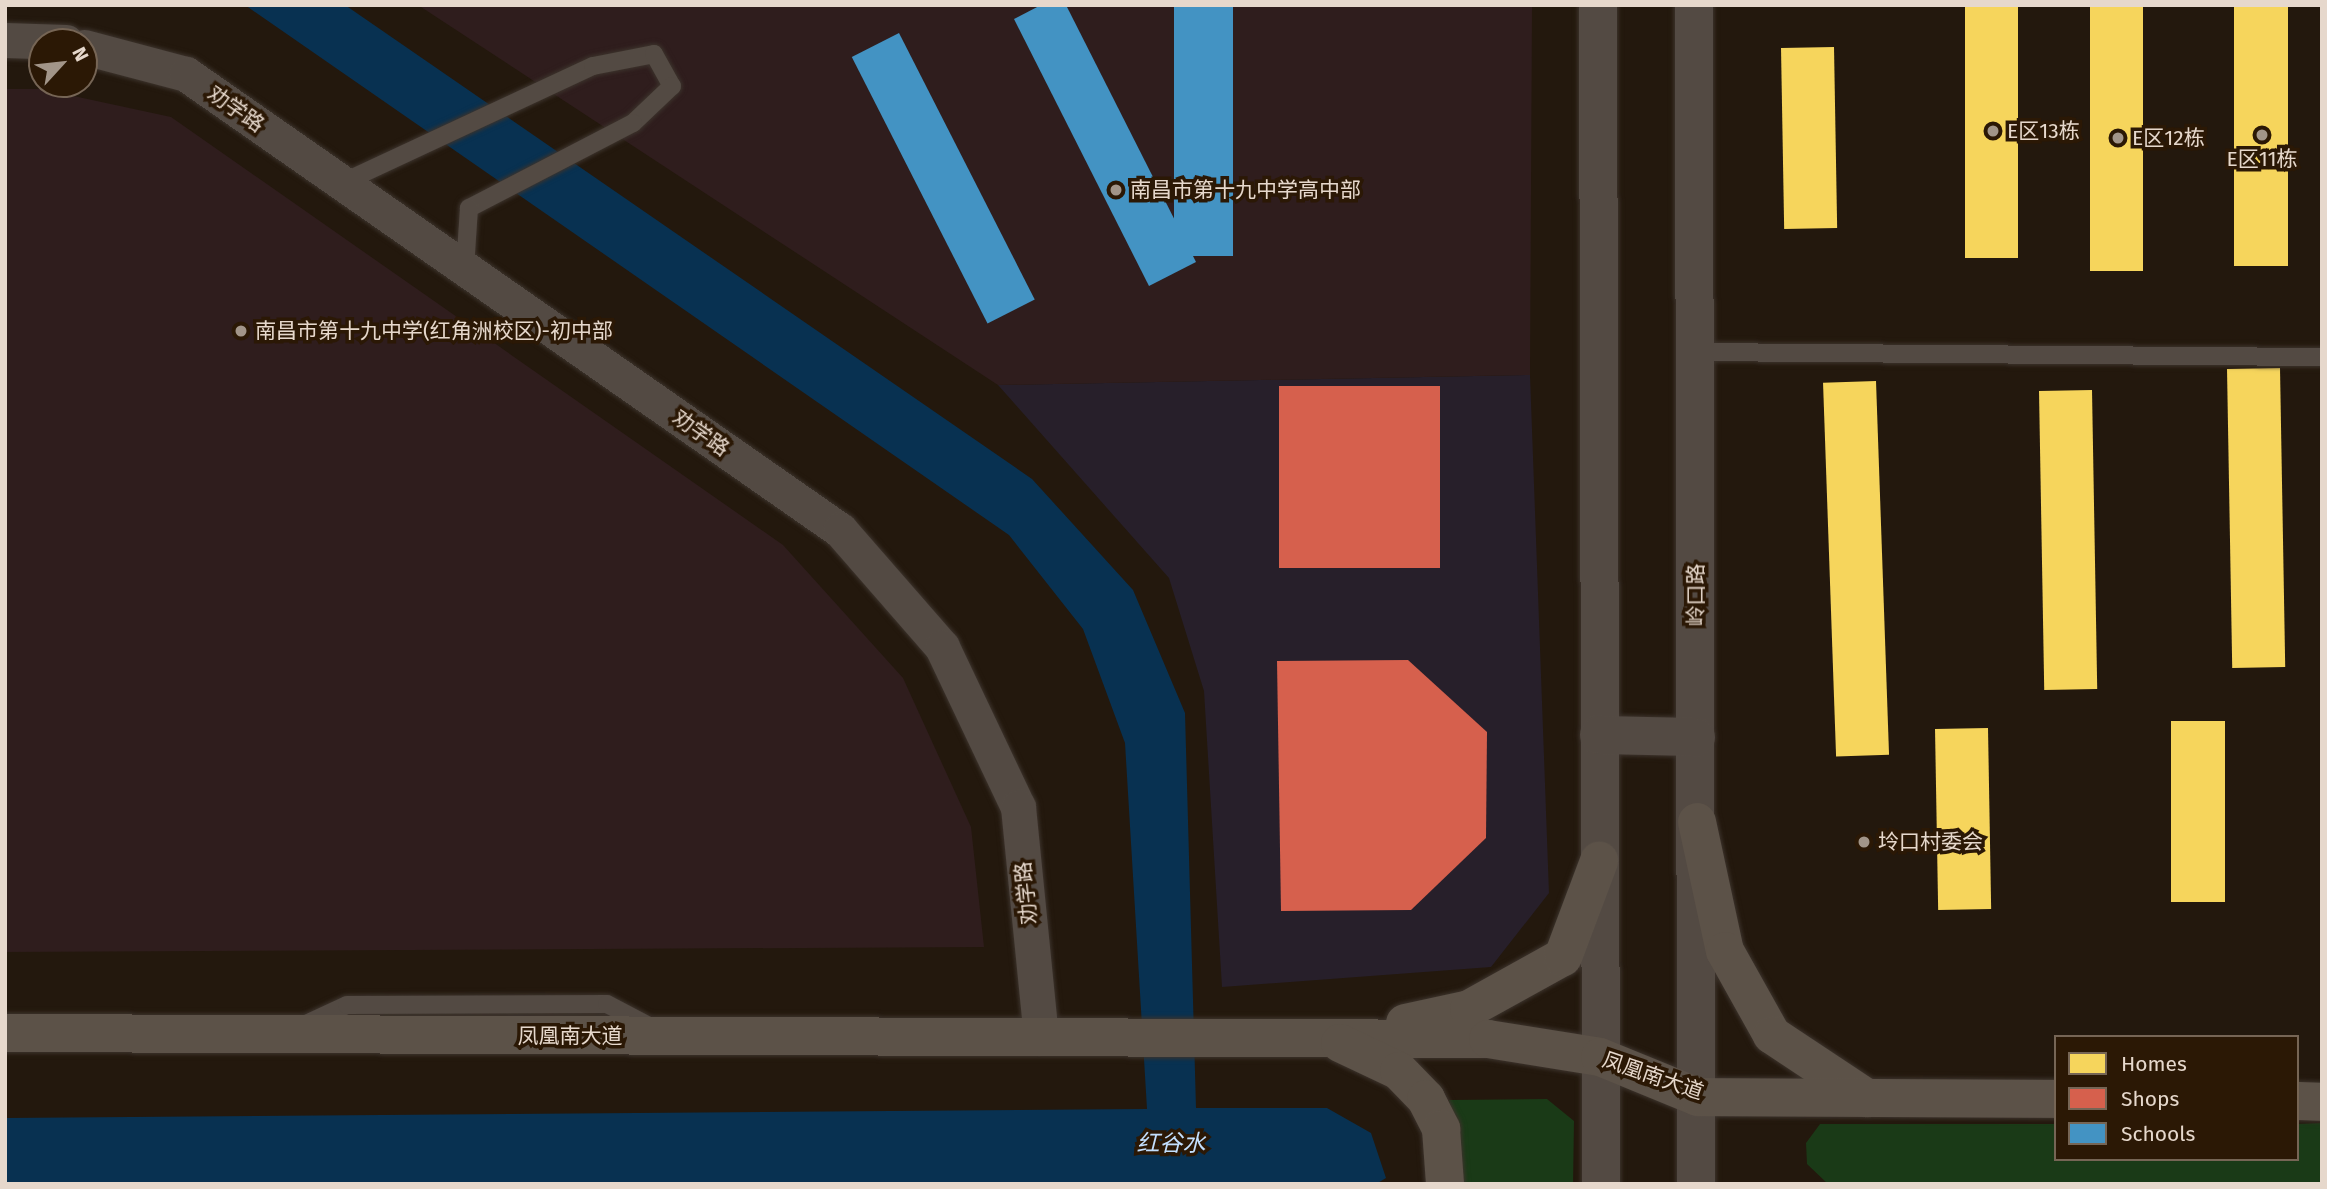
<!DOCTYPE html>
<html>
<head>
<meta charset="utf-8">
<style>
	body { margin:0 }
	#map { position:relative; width:2327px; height:1189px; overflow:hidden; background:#23180d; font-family:"Fira Sans","Noto Sans SC",sans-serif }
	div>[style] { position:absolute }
	.commercial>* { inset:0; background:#271f2a }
	.education>* { inset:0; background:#2f1d1d }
	.green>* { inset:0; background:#1a3a17 }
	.water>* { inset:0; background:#083151 }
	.homes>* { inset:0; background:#f6d55c; transform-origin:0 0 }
	.shops>* { inset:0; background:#d6604d; transform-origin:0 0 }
	.schools>* { inset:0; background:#4393c3; transform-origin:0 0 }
	.roads { filter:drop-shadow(0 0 2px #3c332c) drop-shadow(0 0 2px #3c332c) }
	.service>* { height:18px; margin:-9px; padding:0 9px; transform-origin:9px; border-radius:9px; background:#534a43 }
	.minor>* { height:35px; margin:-17.5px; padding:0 17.5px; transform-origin:17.5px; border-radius:17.5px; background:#534a43 }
	.tertiary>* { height:38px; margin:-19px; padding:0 19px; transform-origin:19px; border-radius:19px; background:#534a43 }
	.secondary>* { height:38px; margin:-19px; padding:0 19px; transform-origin:19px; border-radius:19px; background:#5c5248 }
	.dots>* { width:19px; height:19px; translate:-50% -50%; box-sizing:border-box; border:4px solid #2b1805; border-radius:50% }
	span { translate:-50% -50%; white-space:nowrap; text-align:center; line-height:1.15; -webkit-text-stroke:7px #2b1805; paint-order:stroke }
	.street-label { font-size:21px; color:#e6d8cc }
	.poi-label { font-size:21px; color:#e6d8cc }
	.left { translate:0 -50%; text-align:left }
	.water-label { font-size:23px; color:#c2dffe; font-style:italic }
	.frame { position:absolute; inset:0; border:7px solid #e6d8cc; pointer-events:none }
	.legend { position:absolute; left:2054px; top:1035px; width:245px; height:126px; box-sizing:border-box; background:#2b1805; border:2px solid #766555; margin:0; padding:9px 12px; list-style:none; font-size:21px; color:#e6d8cc }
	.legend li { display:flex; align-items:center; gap:14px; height:35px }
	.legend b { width:35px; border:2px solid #766555 }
	.north { position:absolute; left:28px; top:28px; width:70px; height:70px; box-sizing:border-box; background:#2b1805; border:2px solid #766555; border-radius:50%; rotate:63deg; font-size:19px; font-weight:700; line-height:28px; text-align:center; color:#e6d8cc }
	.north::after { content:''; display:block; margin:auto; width:24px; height:32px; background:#a29589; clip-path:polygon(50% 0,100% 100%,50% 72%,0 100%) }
</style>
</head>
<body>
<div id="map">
	<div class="commercial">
		<div style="clip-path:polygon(1530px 375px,1549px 893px,1491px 967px,1222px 987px,1204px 691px,1169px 578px,998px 385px)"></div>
	</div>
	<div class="education">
		<div style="clip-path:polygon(418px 5px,1532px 5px,1530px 375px,998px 385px)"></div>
		<div style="clip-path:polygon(5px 89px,41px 89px,171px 117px,783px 545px,903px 678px,971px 827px,984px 947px,5px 952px)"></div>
	</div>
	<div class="green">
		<div style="clip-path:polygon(1547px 1099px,1574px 1121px,1573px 1184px,1460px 1184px,1460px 1143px,1449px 1100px)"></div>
		<div style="clip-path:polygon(2322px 1123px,2322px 1183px,1828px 1184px,1807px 1164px,1806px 1143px,1820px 1124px,2056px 1124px,2056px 1159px,2297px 1159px,2297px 1124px)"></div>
	</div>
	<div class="water">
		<div style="clip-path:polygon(245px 5px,345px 5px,1032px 479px,1133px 590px,1185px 713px,1196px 1108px,1327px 1108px,1371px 1133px,1386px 1178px,1376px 1184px,5px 1184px,5px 1118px,1147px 1109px,1125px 743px,1083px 629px,1009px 535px)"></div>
	</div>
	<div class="homes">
		<div style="left:1965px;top:5px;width:53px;height:253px"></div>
		<div style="left:2090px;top:5px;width:53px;height:266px"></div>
		<div style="left:2234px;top:5px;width:54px;height:261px"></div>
		<div style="left:1834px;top:47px;width:181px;height:53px;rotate:89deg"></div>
		<div style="left:2280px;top:368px;width:299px;height:53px;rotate:89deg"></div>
		<div style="left:1876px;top:381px;width:374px;height:53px;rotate:88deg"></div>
		<div style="left:2092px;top:390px;width:299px;height:53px;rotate:89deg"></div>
		<div style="left:2171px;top:721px;width:54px;height:181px"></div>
		<div style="left:1988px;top:728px;width:181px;height:53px;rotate:89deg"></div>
	</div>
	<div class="shops">
		<div style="left:1279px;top:386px;width:161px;height:182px"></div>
		<div style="clip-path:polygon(1408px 660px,1487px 732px,1486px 838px,1411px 910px,1281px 911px,1277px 661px)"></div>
	</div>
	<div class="schools">
		<div style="clip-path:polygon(1041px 5px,1066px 5px,1196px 262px,1149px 286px,1014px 19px)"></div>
		<div style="left:1174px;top:5px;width:59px;height:251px"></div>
		<div style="left:899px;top:33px;width:299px;height:53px;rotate:63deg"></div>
	</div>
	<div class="roads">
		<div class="service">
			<div style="left:342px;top:183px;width:277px;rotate:-25deg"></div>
			<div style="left:593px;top:66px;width:62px;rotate:-11.1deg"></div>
			<div style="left:654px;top:54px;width:37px;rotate:61deg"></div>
			<div style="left:672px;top:86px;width:54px;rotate:136.5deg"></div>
			<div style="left:633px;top:123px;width:185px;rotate:152.6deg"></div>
			<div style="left:469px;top:208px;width:61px;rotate:93.8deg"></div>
			<div style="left:1695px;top:352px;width:627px;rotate:0.46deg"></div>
			<div style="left:304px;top:1025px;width:47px;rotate:-24.9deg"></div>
			<div style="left:347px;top:1005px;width:260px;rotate:-0.2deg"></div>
			<div style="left:607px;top:1004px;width:50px;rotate:27.6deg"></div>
		</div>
		<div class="minor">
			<div style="left:5px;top:40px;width:61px;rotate:1.9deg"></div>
			<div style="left:84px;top:47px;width:106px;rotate:14.8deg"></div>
			<div style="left:186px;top:74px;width:797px;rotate:34.89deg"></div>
			<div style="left:840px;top:530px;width:155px;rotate:48.9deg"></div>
			<div style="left:942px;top:647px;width:177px;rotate:64.6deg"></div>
			<div style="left:1018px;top:807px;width:232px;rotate:84.3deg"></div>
		</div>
		<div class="tertiary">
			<div style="left:1598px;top:5px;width:1179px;rotate:89.85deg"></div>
			<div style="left:1694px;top:5px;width:1179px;rotate:89.9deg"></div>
			<div style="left:1599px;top:735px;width:97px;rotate:1.2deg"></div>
		</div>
		<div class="secondary">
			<div style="left:1697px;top:822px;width:132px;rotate:77.8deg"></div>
			<div style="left:1725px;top:951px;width:96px;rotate:60.8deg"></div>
			<div style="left:1772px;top:1035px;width:114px;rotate:33.6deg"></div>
			<div style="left:1405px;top:1023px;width:66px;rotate:-12.3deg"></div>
			<div style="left:1469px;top:1009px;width:107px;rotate:-29deg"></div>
			<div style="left:1563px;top:957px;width:103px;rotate:-69.4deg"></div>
			<div style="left:5px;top:1033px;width:1483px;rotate:0.23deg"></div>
			<div style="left:1488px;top:1039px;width:113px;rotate:9.1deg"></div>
			<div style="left:1600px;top:1057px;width:106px;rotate:22.2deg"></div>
			<div style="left:1698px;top:1097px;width:358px;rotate:0.3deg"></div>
			<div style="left:1340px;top:1043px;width:65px;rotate:25.4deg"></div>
			<div style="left:1399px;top:1071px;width:39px;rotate:46deg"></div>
			<div style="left:1426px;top:1099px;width:34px;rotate:63deg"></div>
			<div style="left:1441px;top:1129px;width:55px;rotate:85.8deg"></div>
			<div style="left:2297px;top:1101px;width:25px;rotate:2deg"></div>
		</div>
	</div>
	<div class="dots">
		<div style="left:1993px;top:131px;background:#a29589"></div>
		<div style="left:2262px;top:135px;background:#a29589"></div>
		<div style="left:2118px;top:138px;background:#a29589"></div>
		<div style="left:1116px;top:190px;background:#a29589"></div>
		<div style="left:241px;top:331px;background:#a29589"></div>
		<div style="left:1864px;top:842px;background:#a29589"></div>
	</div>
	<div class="street-label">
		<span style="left:236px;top:109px;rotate:35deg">劝学路</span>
		<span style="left:701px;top:433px;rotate:35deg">劝学路</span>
		<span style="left:1696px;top:595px;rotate:-90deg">岭口路</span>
		<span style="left:1026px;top:893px;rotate:-96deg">劝学路</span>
		<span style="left:570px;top:1036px">凤凰南大道</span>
		<span style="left:1653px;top:1076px;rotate:19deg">凤凰南大道</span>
	</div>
	<div class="poi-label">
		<span class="left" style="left:2007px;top:131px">E区13栋</span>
		<span class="left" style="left:2132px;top:138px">E区12栋</span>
		<span style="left:2262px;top:159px">E区11栋</span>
		<span class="left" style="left:1130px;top:190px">南昌市第十九中学高中部</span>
		<span class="left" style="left:255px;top:331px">南昌市第十九中学(红角洲校区)-初中部</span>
		<span class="left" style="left:1878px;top:842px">坽口村委会</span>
	</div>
	<div class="water-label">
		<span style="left:1171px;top:1143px">红谷水</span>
	</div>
	<div class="frame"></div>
	<ul class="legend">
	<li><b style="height:19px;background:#f6d55c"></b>Homes</li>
	<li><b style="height:19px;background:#d6604d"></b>Shops</li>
	<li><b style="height:19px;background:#4393c3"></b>Schools</li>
	</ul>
	<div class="north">N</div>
</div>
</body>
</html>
